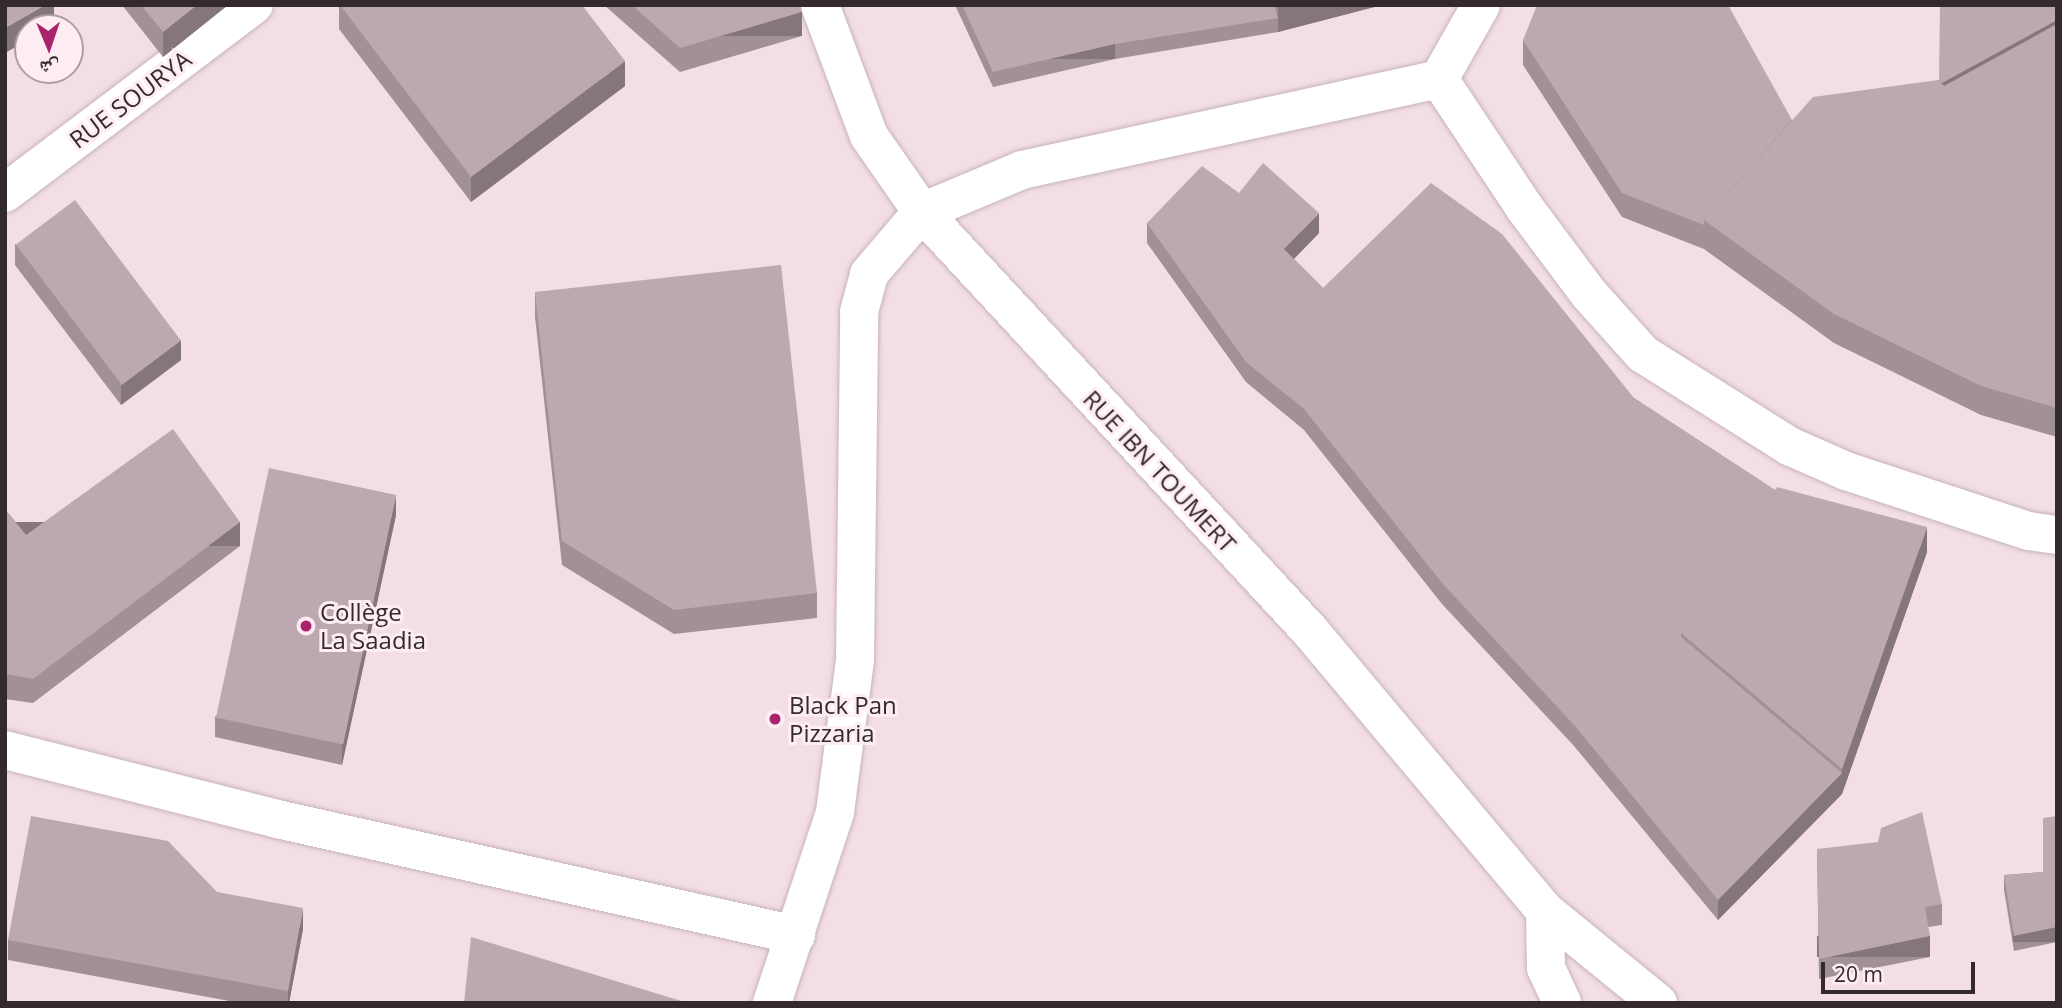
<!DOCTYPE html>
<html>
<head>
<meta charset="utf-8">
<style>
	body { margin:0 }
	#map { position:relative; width:2062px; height:1008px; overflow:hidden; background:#f3dee6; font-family:"Open Sans","Noto Naskh Arabic",sans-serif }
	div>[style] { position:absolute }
	.roads { filter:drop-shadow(0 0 2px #c8b3bb) drop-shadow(0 0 2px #c8b3bb) }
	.street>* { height:38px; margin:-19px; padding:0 19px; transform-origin:19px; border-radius:19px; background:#fff }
	.secondary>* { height:38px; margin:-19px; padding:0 19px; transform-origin:19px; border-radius:19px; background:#fff }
	.wall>* { inset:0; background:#a29097 }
	.shaded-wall>* { inset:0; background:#84767b; transform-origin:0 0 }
	.building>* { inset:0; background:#bca8b0; transform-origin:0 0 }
	.dots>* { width:19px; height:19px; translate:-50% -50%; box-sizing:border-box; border:4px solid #feecf3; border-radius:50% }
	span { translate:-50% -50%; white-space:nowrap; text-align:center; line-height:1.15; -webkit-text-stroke:6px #feecf3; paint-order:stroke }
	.street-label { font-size:24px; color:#322a2d }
	.poi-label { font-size:24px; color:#322a2d }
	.left { translate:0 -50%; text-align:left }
	.frame { position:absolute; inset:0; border:7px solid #322a2d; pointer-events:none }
	.north { position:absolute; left:14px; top:14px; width:70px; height:70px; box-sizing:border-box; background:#feecf3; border:2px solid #ac9ea4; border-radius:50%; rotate:178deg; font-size:19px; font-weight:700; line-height:28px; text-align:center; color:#322a2d }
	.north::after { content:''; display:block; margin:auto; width:24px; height:32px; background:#a8226c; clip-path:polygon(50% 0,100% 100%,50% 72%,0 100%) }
	.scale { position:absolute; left:1821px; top:962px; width:154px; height:32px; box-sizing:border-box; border:4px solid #322a2d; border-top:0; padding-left:9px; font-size:21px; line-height:24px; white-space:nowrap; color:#322a2d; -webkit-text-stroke:5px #feecf3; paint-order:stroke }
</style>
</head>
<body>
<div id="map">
	<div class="roads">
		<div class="street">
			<div style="left:1439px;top:79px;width:154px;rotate:56.4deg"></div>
			<div style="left:1524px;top:207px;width:109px;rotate:53.2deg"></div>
			<div style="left:1589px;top:294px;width:81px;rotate:48deg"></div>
			<div style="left:1643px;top:354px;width:173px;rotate:32.2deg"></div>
			<div style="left:1789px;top:446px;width:62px;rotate:23.7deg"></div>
			<div style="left:1846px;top:471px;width:192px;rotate:18.2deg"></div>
			<div style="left:2028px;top:531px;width:29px;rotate:8deg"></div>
			<div style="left:5px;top:193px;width:312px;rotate:-37.1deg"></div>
			<div style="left:5px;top:750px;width:281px;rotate:14.2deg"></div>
			<div style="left:277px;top:819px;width:532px;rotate:12.6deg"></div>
			<div style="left:772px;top:1003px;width:201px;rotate:-71.7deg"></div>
			<div style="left:835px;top:812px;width:152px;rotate:-82.5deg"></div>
			<div style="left:855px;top:661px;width:349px;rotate:-89.3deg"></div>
			<div style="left:859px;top:312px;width:39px;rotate:-75deg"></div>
			<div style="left:869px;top:274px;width:82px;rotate:-49.5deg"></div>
			<div style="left:922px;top:212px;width:108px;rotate:-22.8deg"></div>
			<div style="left:1022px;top:170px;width:427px;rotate:-12.3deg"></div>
			<div style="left:1439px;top:79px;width:85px;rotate:-60.4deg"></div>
		</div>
		<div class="secondary">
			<div style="left:820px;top:5px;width:140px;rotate:69.5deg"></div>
			<div style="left:869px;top:136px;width:93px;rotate:55.1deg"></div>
			<div style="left:922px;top:212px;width:572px;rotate:47.19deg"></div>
			<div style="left:1311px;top:632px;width:364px;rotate:50deg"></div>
			<div style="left:1545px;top:911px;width:146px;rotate:39.2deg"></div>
			<div style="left:1545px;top:911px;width:57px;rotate:89deg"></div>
			<div style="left:1546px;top:968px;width:38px;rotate:65deg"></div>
		</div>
	</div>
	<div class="wall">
		<div style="clip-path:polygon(122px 5px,228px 5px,163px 57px)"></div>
		<div style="clip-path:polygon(339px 5px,625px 86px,471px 202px,339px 29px)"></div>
		<div style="clip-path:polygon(604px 5px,800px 5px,802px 36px,680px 72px)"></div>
		<div style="clip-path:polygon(955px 5px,1382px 5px,1278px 32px,1115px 59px,993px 87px)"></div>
		<div style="clip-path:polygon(2057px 5px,2057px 437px,1981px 415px,1834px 343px,1704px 249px,1622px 217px,1523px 65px,1523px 40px,1792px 120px,1939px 80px)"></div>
		<div style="clip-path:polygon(1147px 223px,1319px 233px,1294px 259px,1323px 288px,1634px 398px,1775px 490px,1927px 552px,1842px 794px,1718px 920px,1574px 746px,1442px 604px,1304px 430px,1246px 382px,1147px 243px)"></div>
		<div style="clip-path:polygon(15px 244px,181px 360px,121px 405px,15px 265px)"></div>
		<div style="clip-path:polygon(535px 292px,817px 593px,817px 618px,674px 634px,562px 565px,535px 317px)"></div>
		<div style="clip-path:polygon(5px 509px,26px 535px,240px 546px,33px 703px,5px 699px)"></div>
		<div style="clip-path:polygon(396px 515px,342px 765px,215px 737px,215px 717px)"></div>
		<div style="clip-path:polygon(2057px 816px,2057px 942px,2014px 951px,2004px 890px,2004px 875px,2043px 872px)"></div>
		<div style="clip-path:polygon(1817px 849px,1942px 904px,1942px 925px,1928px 927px,1930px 957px,1819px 979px)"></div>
		<div style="clip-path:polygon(217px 892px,303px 929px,289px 1003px,240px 1003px,8px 960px,8px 940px)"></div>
	</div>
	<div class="shaded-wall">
		<div style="clip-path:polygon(45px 5px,54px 5px,54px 24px,48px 28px,28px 28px,28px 40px,5px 53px,5px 28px)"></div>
		<div style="clip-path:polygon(197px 5px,228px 5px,163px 57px,163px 32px)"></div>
		<div style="clip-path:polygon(1278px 5px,1382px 5px,1278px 32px)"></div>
		<div style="left:802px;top:12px;width:24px;height:127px;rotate:90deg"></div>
		<div style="clip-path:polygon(2057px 20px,2057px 45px,1938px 89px,1938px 85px)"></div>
		<div style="left:1115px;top:44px;width:15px;height:125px;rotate:90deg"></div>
		<div style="clip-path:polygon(625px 61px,625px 86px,471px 202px,471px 177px)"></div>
		<div style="clip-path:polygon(1319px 213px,1319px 233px,1284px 269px,1284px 249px)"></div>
		<div style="clip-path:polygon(181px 340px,181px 360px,121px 405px,121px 385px)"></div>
		<div style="clip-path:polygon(396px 495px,396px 515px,342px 765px,342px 744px)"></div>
		<div style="left:240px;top:522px;width:24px;height:260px;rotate:90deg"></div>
		<div style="clip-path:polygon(1927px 527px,1927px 552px,1842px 794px,1718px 920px,1718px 900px,1842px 773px,1842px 769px)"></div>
		<div style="clip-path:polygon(303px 908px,303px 929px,289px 1003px,288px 1003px,288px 991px)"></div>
		<div style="left:2057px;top:927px;width:15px;height:44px;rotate:90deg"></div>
		<div style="left:1930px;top:936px;width:21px;height:113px;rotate:90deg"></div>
	</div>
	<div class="building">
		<div style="clip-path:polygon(5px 5px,45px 5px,5px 28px)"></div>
		<div style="clip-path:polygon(141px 5px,197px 5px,163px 32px)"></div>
		<div style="clip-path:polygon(340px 5px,582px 5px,625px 61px,471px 177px)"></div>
		<div style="clip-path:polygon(632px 5px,800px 5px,802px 12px,680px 48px)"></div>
		<div style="clip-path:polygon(962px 5px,1274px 5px,1278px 18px,1115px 44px,993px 72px)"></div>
		<div style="clip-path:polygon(1537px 5px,1728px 5px,1792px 120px,1704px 220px,1704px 225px,1622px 193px,1523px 40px)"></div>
		<div style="clip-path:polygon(1940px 5px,2057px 5px,2057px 20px,1942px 83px,1939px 80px)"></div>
		<div style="clip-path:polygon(2057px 24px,2057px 119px,1997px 137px,1944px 86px)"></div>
		<div style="clip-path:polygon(1938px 80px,1997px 137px,2057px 119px,2057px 408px,1981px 386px,1834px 314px,1704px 220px,1813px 97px)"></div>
		<div style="clip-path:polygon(1263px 163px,1319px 213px,1284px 249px,1323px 288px,1431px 183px,1502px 234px,1634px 398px,1775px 490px,1681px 633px,1681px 637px,1842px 773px,1718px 900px,1574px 725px,1442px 583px,1304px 409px,1246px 362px,1147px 223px,1202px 166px,1239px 193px)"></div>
		<div style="left:75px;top:200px;width:176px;height:74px;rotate:53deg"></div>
		<div style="clip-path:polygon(781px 265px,817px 593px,674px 610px,562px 541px,535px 292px)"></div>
		<div style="clip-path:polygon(173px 429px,240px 522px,33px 679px,5px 674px,5px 509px,26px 535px)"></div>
		<div style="left:269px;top:468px;width:130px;height:255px;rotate:12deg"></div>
		<div style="clip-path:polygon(1777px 487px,1927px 527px,1842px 769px,1681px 633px)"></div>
		<div style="clip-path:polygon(1922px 812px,1942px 904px,1925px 907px,1930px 936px,1819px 959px,1817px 849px,1878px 842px,1881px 828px)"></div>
		<div style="clip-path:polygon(31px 816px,168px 841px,217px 892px,303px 908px,288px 991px,8px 940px)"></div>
		<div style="clip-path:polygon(2057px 816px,2057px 927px,2014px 936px,2004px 875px,2043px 872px,2043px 818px)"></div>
		<div style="clip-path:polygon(471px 937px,688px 1003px,464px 1003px)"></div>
	</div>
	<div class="dots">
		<div style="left:306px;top:626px;background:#a8226c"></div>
		<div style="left:775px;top:719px;background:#a8226c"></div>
	</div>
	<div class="street-label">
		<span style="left:130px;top:99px;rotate:-37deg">RUE SOURYA</span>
		<span style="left:1160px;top:471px;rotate:47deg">RUE IBN TOUMERT</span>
	</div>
	<div class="poi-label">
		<span class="left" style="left:320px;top:626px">Collège<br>La Saadia</span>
		<span class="left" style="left:789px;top:719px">Black Pan<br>Pizzaria</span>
	</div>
	<div class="frame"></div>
	<div class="north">ش</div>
	<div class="scale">20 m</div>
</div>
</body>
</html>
